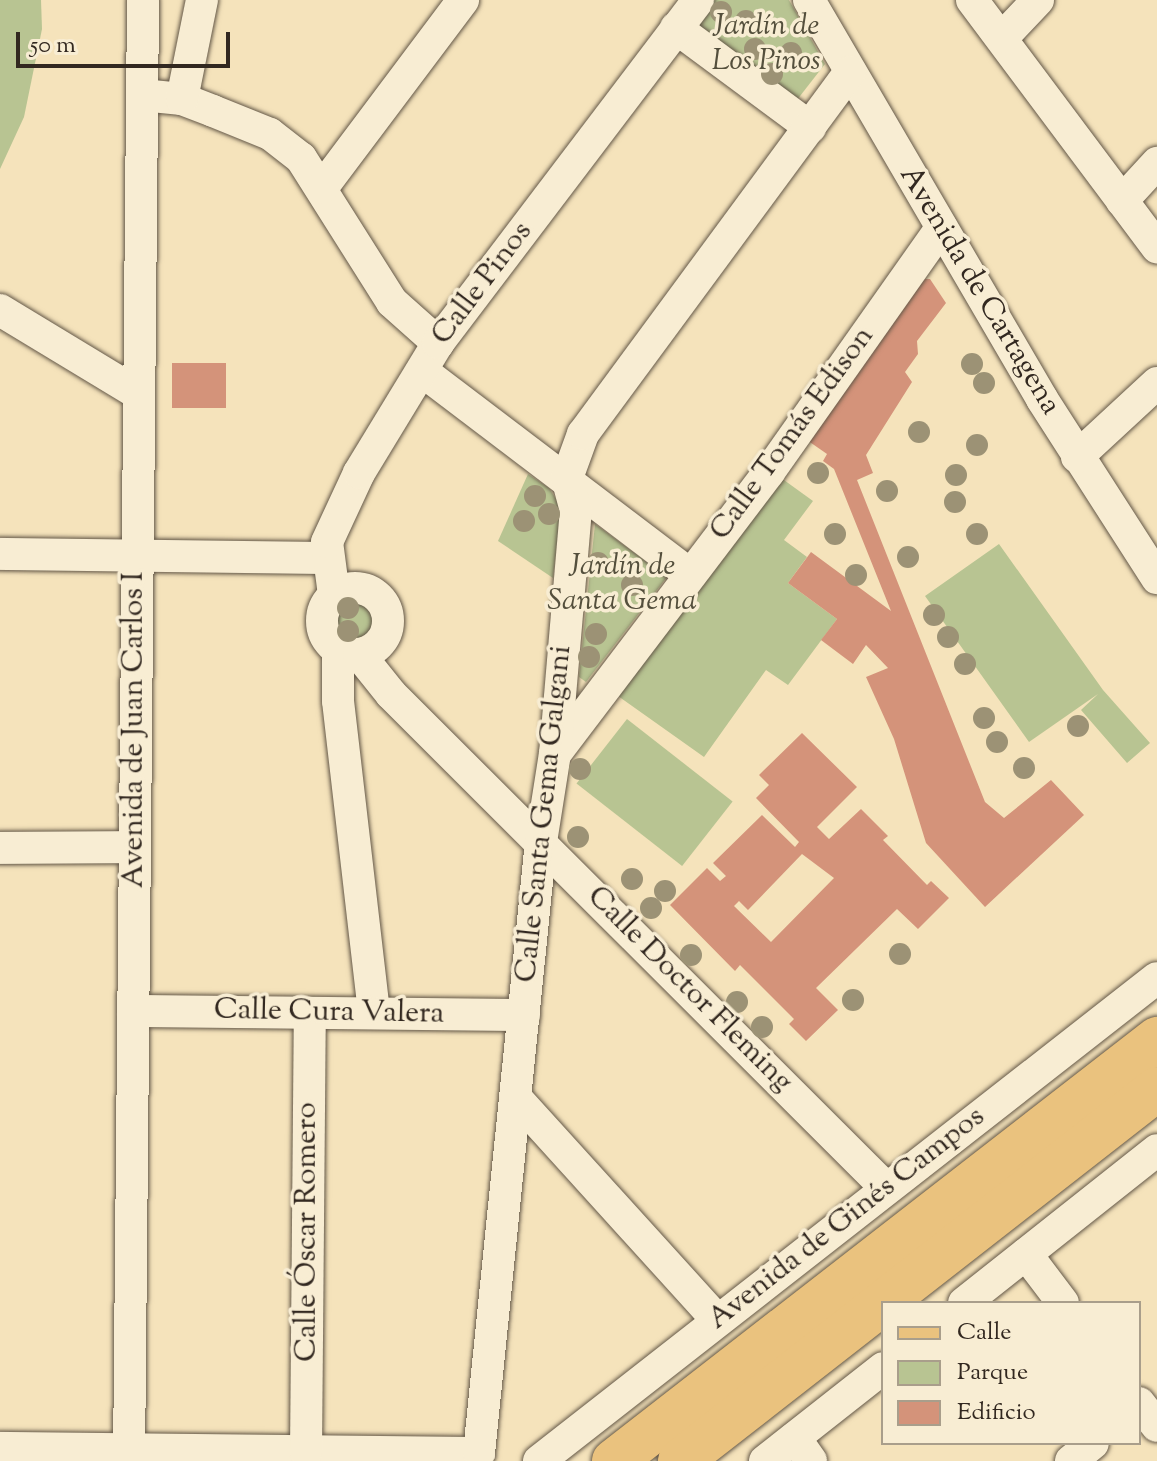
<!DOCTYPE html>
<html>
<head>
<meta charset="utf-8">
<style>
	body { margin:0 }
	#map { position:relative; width:1157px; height:1461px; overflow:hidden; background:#f5e3bb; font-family:"Sorts Mill Goudy",serif }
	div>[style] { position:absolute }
	.green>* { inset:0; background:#b8c492; transform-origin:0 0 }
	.round { border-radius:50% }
	.building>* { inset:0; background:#d4937a; transform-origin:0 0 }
	.roads { filter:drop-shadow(0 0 2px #635747) drop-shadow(0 0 2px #635747) }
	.street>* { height:32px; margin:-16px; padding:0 16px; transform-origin:16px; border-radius:16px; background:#f8edd3 }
	.street>.ring { margin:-16px; padding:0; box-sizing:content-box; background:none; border:32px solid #f8edd3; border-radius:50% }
	.primary>* { height:44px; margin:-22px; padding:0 22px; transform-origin:22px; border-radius:22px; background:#eac27e }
	.trees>* { width:22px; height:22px; margin:-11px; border-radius:50%; background:#9c9275 }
	span { translate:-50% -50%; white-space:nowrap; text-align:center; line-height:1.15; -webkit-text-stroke:7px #f8edd3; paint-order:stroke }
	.park-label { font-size:30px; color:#544f3c; font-style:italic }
	.street-label { font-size:30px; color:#322820 }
	.legend { position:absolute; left:881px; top:1301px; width:260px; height:144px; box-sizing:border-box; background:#f8edd3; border:2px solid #a99e8b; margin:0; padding:10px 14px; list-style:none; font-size:24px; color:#322820 }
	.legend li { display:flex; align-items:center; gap:16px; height:40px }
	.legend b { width:40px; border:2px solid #a99e8b }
	.scale { position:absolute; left:16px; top:32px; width:214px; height:36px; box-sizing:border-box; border:4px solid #322820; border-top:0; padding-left:10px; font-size:24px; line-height:28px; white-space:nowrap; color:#322820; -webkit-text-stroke:6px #f8edd3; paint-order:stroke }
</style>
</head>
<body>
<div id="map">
	<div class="green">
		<div style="clip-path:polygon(0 0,41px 0,42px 29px,24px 117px,0 169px)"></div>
		<div style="clip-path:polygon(706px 0,789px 0,825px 64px,786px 114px,681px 34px)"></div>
		<div style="clip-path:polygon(528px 474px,549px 488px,561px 507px,553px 578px,498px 541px)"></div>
		<div style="clip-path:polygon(777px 475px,813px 501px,784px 540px,807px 557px,788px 583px,837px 619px,788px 685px,766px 670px,704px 757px,618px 696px)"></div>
		<div style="clip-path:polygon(595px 524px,667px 577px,586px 682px,579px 677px)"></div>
		<div style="clip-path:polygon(999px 544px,1103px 690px,1150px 743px,1127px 763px,1081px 710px,1098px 694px,1029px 742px,925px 596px)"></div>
		<div class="round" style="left:328px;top:592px;width:56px;height:56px"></div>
		<div style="left:627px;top:719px;width:134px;height:82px;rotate:38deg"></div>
	</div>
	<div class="building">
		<div style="clip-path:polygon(918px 279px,930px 279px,946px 303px,917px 341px,918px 354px,905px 372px,912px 382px,866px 455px,873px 473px,857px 480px,985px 802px,1004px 818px,1051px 780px,1084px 815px,985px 907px,926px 843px,894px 739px,866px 677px,888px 668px,866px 645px,853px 664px,821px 640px,837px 619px,788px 583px,811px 552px,891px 611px,834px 469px,823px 461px,827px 454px,804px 438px)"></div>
		<div style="left:172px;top:363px;width:54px;height:45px"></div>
		<div style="clip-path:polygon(evenodd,802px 733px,857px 787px,817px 827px,829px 839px,861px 809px,888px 836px,883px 840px,927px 885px,931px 881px,949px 898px,918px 929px,897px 909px,816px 988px,838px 1010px,806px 1041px,789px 1024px,794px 1019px,740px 965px,735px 971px,670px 905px,707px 868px,720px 881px,726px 876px,713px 863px,762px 815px,795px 847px,799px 842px,756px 798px,769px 785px,759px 775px,802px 733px,802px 854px,834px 878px,771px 942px,734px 906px,739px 901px,748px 910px,802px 854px)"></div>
	</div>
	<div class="roads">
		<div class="street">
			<div style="left:809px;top:0;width:462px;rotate:59.7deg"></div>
			<div style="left:1042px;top:399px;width:213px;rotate:57.3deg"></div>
			<div style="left:972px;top:0;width:309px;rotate:53.2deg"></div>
			<div style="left:676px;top:28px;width:167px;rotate:36.5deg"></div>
			<div style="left:1003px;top:37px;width:51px;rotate:-46.6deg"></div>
			<div style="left:142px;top:95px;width:40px;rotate:5.7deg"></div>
			<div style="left:182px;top:99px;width:33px;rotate:21deg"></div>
			<div style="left:213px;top:111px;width:61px;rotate:22deg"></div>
			<div style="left:270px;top:134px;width:39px;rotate:38deg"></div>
			<div style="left:301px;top:158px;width:170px;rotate:57.7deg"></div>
			<div style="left:392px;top:302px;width:62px;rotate:41.7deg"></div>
			<div style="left:182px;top:99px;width:101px;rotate:-78.6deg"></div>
			<div style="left:322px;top:188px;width:235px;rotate:-53.1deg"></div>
			<div style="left:1122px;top:201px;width:52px;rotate:-47.4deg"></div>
			<div style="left:0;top:310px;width:160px;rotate:31.2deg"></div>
			<div style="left:422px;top:371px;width:335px;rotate:37.2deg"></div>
			<div style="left:1077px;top:457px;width:109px;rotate:-42.8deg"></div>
			<div style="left:0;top:554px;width:327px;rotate:0.7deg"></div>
			<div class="ring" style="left:322px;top:588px;width:34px;height:34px"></div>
			<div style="left:334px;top:595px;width:53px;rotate:-97.5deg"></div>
			<div style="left:327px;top:542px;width:76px;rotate:-65.1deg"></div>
			<div style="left:359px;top:473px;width:152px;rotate:-58.7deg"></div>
			<div style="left:438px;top:343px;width:430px;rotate:-52.8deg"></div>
			<div style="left:338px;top:650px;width:51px;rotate:90deg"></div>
			<div style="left:338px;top:701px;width:314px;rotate:83.4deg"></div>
			<div style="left:359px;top:654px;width:51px;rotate:51.3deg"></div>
			<div style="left:391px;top:694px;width:698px;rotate:44.94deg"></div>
			<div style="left:555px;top:754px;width:354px;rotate:-52.8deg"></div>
			<div style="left:769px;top:472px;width:299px;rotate:-54.8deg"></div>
			<div style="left:0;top:848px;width:134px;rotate:-0.4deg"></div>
			<div style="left:133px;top:1011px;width:391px;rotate:0.6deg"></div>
			<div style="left:516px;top:1098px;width:299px;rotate:47.8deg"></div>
			<div style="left:1026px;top:1254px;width:61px;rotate:52.9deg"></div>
			<div style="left:964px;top:1303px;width:246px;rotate:-38.4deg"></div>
			<div style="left:1139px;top:1403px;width:29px;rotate:52deg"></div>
			<div style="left:795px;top:1438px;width:28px;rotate:55deg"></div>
			<div style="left:0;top:1448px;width:479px;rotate:0.6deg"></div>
			<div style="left:306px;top:1452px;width:439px;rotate:-89.5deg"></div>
			<div style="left:479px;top:1453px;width:614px;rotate:-84.21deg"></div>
			<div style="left:541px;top:842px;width:89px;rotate:-81deg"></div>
			<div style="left:555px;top:754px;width:244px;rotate:-85.1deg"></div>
			<div style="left:576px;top:511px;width:34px;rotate:-105deg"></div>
			<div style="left:567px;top:478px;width:47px;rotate:-70deg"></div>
			<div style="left:583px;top:434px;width:450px;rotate:-53.6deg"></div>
			<div style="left:129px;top:1461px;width:1461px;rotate:-89.45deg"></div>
			<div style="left:539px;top:1461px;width:784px;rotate:-38.01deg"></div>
			<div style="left:765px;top:1461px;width:150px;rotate:-38.2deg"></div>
			<div style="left:1071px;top:1461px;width:28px;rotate:-39deg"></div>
		</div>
		<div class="primary">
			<div style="left:614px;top:1461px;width:688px;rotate:-37.85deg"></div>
			<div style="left:680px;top:1461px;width:605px;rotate:-37.95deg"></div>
		</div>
	</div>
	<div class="trees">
		<div style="left:721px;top:12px"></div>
		<div style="left:746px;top:21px"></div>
		<div style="left:755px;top:49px"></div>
		<div style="left:791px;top:53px"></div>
		<div style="left:772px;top:74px"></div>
		<div style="left:972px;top:364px"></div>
		<div style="left:984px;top:383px"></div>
		<div style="left:919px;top:432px"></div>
		<div style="left:977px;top:445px"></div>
		<div style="left:818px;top:473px"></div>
		<div style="left:956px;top:475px"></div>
		<div style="left:887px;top:491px"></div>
		<div style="left:535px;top:496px"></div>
		<div style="left:955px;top:502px"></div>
		<div style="left:549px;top:514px"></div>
		<div style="left:524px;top:521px"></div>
		<div style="left:835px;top:534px"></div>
		<div style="left:977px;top:534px"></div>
		<div style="left:908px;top:557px"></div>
		<div style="left:598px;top:563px"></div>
		<div style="left:856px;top:575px"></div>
		<div style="left:632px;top:585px"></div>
		<div style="left:348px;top:608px"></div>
		<div style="left:934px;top:615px"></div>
		<div style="left:348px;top:631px"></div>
		<div style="left:596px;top:634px"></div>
		<div style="left:948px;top:637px"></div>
		<div style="left:589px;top:657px"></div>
		<div style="left:965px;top:664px"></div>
		<div style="left:984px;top:718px"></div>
		<div style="left:1078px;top:726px"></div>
		<div style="left:997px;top:742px"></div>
		<div style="left:1024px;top:768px"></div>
		<div style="left:580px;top:769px"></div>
		<div style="left:578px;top:837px"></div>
		<div style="left:632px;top:879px"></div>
		<div style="left:665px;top:891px"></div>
		<div style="left:651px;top:908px"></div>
		<div style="left:900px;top:954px"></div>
		<div style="left:691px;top:955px"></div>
		<div style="left:853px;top:1000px"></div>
		<div style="left:737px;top:1002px"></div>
		<div style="left:762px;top:1027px"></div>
	</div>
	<div class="park-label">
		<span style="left:766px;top:44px">Jardín de<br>Los Pinos</span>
		<span style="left:622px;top:584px">Jardín de<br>Santa Gema</span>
	</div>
	<div class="street-label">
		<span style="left:483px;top:284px;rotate:-53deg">Calle Pinos</span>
		<span style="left:979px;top:291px;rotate:59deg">Avenida de Cartagena</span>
		<span style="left:793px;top:434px;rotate:-54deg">Calle Tomás Edison</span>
		<span style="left:135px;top:730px;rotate:-90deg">Avenida de Juan Carlos I</span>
		<span style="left:545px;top:814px;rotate:-84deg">Calle Santa Gema Galgani</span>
		<span style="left:689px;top:990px;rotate:45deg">Calle Doctor Fleming</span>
		<span style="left:329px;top:1013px;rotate:1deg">Calle Cura Valera</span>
		<span style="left:847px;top:1219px;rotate:-38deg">Avenida de Ginés Campos</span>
		<span style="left:308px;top:1232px;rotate:-90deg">Calle Óscar Romero</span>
	</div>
	<ul class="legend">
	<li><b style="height:10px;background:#eac27e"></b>Calle</li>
	<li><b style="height:22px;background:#b8c492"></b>Parque</li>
	<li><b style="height:22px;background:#d4937a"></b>Edificio</li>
	</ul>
	<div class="scale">50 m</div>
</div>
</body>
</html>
